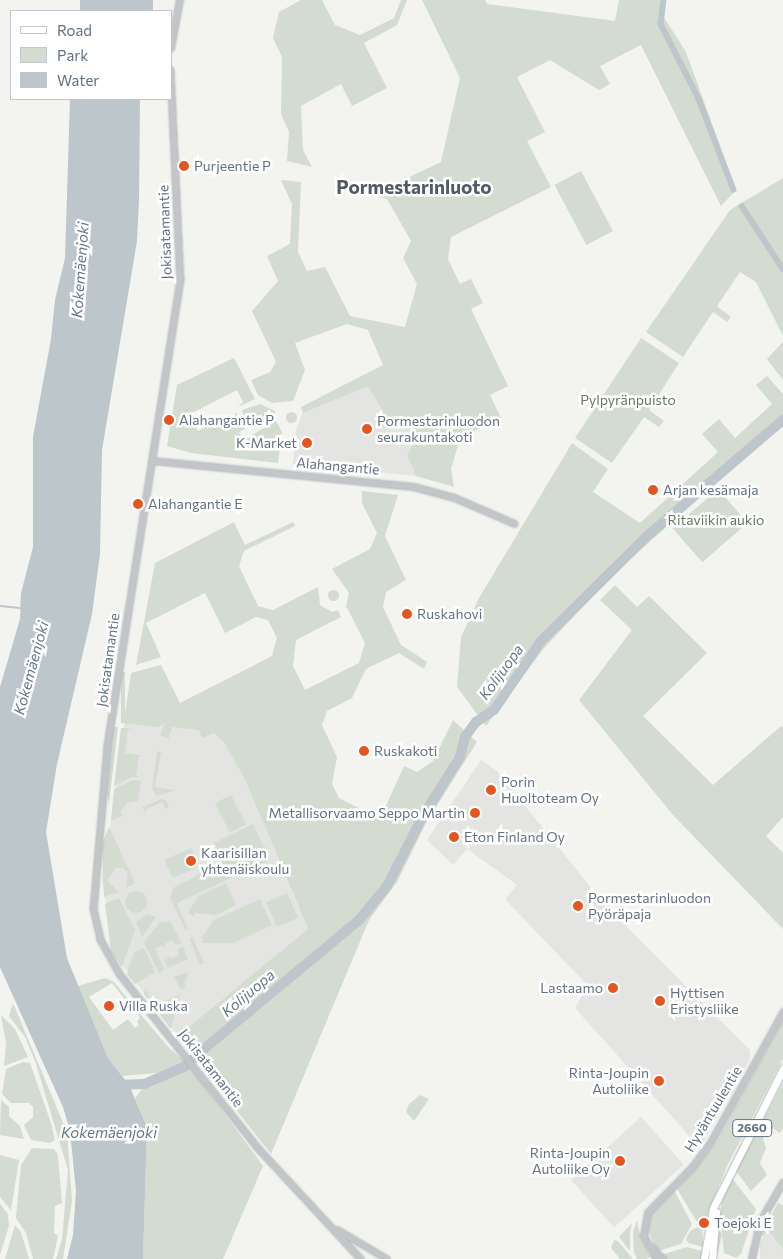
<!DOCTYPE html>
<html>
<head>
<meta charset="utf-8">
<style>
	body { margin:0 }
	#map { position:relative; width:783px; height:1259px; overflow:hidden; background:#f3f4ef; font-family:Commissioner,sans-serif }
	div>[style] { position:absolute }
	.built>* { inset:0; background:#e4e5e3; transform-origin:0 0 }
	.green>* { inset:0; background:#d4dbd0; transform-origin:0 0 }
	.round { border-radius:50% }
	.water>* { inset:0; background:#bcc6cb; transform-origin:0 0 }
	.stream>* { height:2px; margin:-1px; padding:0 1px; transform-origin:1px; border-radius:1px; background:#bcc6cb }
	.canal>* { height:5.5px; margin:-2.75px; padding:0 2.75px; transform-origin:2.75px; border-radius:2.75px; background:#bcc6cb }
	.river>* { height:10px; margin:-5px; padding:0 5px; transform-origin:5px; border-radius:5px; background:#bcc6cb }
	.roads { filter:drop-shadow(0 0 1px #b3b7bb) drop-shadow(0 0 1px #b3b7bb) }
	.tertiary>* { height:5.5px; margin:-2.75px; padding:0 2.75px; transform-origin:2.75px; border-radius:2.75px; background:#c3c6c9 }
	.primary>* { height:7px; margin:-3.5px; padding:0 3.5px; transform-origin:3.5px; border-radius:3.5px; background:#fff }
	.dots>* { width:14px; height:14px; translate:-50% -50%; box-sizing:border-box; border:2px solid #fff; border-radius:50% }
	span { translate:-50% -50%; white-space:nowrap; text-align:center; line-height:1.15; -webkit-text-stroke:5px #fff; paint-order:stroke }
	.shield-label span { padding:1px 4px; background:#fff; border:1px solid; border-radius:4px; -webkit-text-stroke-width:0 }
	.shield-label { font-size:12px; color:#627281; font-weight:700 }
	.poi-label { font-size:14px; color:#627281 }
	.left { translate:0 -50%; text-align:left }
	.right { translate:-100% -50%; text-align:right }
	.street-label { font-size:14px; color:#627281 }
	.park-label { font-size:14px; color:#657861 }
	.water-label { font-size:15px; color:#637a85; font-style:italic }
	.district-label { font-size:19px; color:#505b66; font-weight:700 }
	.legend { position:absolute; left:10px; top:10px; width:162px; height:90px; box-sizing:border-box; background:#fff; border:1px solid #c0c7cd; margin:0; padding:6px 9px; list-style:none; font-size:15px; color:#627281 }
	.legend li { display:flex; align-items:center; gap:10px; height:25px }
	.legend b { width:25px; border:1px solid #c0c7cd }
</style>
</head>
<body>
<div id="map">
	<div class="built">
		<div style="clip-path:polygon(368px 385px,392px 426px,412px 431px,415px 440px,407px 455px,416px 476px,293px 464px,296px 429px,303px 413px)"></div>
		<div style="clip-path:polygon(125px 719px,210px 728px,224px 742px,245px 780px,308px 930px,178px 1036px,118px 960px,106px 904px,102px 880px,104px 843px,110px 827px)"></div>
		<div style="clip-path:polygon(481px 760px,497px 771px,605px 905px,750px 1050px,750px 1059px,700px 1148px,575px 1008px,588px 986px,505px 899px,517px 885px,467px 849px,453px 865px,427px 840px)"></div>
		<div style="left:641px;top:1117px;width:64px;height:94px;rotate:48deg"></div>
		<div style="clip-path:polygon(768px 1231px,783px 1249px,783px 1259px,760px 1259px,760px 1243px)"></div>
	</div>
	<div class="green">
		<div style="clip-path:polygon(301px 0,322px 0,335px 25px,360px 35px,394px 18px,401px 0,407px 0,397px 25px,364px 43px,387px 88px,352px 106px,341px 84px,301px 106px,303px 150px,312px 167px,287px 161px,289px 132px,281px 114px,282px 57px,273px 38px,279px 12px)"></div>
		<div style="clip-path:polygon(422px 0,485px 0,487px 4px,615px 21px,619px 0,665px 0,663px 16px,686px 52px,736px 190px,721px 206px,641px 45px,600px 66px,610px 84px,599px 90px,550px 60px,517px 77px,545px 132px,527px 141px,551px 187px,451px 237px,448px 259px,460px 284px,471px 279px,483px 303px,471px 309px,508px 386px,490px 395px,501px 418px,460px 438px,451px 469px,454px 487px,416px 476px,407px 455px,415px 440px,412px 431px,392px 427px,368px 386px,303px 413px,301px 407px,383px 365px,368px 330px,347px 324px,295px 343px,305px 370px,293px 401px,272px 403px,258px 395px,251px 380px,270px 372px,276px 362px,252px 311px,278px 281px,267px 256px,290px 244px,292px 204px,281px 180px,301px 182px,298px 252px,307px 271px,325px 267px,350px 316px,405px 327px,417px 284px,403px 258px,411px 241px,387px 199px,372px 195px,376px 190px,386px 188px,441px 162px,460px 78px)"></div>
		<div style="left:581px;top:171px;width:68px;height:30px;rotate:62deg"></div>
		<div style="clip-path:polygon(783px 178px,783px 336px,756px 282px,740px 272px,717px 306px,731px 317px,727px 322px,713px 312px,683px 357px,646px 332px,730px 210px)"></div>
		<div style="clip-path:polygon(641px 338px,679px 363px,649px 410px,664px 421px,659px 427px,644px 417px,612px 463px,575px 438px)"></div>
		<div style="clip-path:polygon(783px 342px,783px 380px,767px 359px)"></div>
		<div style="clip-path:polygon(234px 358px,255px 399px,238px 407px,243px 402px,237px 390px,192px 413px,194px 424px,198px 431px,218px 420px,220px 424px,235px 417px,236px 412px,245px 429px,239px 432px,243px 440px,276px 421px,282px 432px,278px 463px,191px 453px,167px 446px,177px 385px)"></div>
		<div style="clip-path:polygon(767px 376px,783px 394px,783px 425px,622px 566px,544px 648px,486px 726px,457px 687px,461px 637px,479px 598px,572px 443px,608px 469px,593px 492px,640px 523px,718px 452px,702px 434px,719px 419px,735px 438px,772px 404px,756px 385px)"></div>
		<div style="clip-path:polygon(260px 404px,275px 411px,274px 416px,264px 420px,261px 414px,250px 421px,252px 425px,248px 427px,242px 410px)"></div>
		<div class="round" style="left:285.5px;top:411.5px;width:11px;height:11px"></div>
		<div style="left:718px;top:489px;width:45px;height:60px;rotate:49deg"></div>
		<div style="clip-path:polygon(362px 491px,398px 495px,385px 536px,406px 580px,386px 592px,383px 607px,401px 645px,427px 662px,424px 669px,399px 653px,366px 669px,352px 698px,327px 711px,322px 725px,337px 757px,332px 784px,339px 798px,380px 819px,404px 766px,417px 772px,433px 761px,453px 720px,477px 742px,426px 823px,397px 882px,369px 920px,271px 1154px,178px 1036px,308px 929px,245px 780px,224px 742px,214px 733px,202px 738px,199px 730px,172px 727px,169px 738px,160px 735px,165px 723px,158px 727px,121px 723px,122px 714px,125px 714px,131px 673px,161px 665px,180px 703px,272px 656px,277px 638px,268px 620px,256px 617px,225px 633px,205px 593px,146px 623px,161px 657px,136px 665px,155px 563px,234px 522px,245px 545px,293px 522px,295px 526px,244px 551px,239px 566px,258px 606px,273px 610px,318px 587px,320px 605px,332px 612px,338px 610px,341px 617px,296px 640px,293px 666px,305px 690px,359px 663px,365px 643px,346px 606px,349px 593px,332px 569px,370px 549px,377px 533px,362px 503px)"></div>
		<div style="clip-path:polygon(615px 585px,637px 607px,649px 596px,707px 653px,643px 716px,713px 785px,781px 726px,783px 728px,783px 817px,766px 836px,783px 853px,783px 929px,673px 815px,579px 700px,632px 630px,600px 600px)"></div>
		<div class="round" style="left:327.5px;top:589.5px;width:11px;height:11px"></div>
		<div style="left:121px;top:672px;width:4px;height:51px"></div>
		<div style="clip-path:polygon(112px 727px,118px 727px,109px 804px,107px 793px)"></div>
		<div style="clip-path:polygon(121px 728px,133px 728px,128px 729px,125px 753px,143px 756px,139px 757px,136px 776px,142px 777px,132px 777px,114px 786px)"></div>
		<div style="clip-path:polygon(157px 751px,161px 752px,155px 787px,175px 790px,157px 796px,152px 789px)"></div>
		<div style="clip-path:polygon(133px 780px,141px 781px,138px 801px,127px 803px,121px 811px,122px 816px,111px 821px,114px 789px)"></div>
		<div style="left:231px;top:795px;width:33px;height:18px;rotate:63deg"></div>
		<div style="clip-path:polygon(161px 799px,166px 800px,169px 807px,166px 809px,162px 802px,145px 810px,145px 814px,143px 807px)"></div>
		<div style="clip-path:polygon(253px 824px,270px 860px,177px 903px,188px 929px,185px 929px,170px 898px,173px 888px,214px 867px,219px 877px,227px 873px,214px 843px)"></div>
		<div style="clip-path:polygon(109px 827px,135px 883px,126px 888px,128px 874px,123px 868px,116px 868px,107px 881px,119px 892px,104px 897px,102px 844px)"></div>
		<div style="left:191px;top:848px;width:20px;height:29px;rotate:66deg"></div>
		<div style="clip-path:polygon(226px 883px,236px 905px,216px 915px,194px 913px,195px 917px,188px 913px,198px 896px)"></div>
		<div class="round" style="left:125px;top:891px;width:22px;height:22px"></div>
		<div style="left:287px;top:893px;width:27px;height:23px;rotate:66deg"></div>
		<div style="clip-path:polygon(119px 898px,135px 930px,122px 967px,111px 951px,105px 904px)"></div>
		<div style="clip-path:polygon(260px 899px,272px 925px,233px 943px,203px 943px,202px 937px,214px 920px)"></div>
		<div style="clip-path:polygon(147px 914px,156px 917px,142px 937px,136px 922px)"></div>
		<div style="clip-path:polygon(170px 921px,182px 943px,176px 945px,172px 940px,165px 944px,165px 948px,162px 945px,155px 949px,164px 969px,159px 973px,144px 942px,160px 922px)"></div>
		<div style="clip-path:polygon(192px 936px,204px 963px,200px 965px,190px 940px)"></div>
		<div style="clip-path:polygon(183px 946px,188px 959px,168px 968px,163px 958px,166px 961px,168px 956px,172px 958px,179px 955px,177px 949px)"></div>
		<div style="clip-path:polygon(144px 948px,155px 972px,135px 984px,127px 974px,134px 952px)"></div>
		<div style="clip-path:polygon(188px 972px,184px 989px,181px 990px,174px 977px)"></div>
		<div style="clip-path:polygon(105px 978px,114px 982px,132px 1004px,130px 1006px,112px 983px,89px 997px,113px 1030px,128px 1019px,135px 1028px,139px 1025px,137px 1021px,140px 1018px,135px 1008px,170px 1049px,186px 1062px,157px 1073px,122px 1076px,108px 1058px,78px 986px)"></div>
		<div style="clip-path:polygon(146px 990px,154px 1006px,180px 994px,171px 1029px,143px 993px)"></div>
		<div style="clip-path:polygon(13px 1003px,67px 1132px,72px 1201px,63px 1259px,56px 1259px,62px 1239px,68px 1170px,36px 1064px,25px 1037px,9px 1016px)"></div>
		<div style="clip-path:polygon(1px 1015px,15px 1029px,28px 1057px,4px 1066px,6px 1043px)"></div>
		<div style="clip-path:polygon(783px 1020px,783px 1059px,727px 1166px,706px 1218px,697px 1222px,677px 1189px,715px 1145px)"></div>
		<div style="clip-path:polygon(23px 1062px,30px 1063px,51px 1123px,55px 1140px,50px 1143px,31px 1140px,24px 1125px,33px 1117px,33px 1107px,29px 1103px,11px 1103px,2px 1094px,6px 1069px)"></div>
		<div style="clip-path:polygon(191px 1068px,263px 1166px,223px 1259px,143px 1259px,147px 1127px,135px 1098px,142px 1089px)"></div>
		<div style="clip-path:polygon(783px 1083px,783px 1128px,780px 1133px,768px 1125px,762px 1134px,766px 1148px,760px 1163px,767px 1175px,751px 1191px,736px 1171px)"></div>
		<div style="clip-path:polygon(420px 1095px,429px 1099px,414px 1121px,406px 1112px,409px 1104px)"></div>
		<div style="clip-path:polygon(1px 1100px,9px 1107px,9px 1116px,20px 1126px,24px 1139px,0 1135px)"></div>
		<div style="clip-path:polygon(32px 1148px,54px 1149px,58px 1155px,62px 1203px,55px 1206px,54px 1233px,58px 1236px,53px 1259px,33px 1259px,26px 1233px,16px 1218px,21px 1165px)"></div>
		<div style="clip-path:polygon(0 1155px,19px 1160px,11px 1210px,0 1197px)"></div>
		<div style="clip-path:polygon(731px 1177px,756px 1209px,741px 1254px,736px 1258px,724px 1253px,720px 1214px,723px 1196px)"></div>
		<div style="clip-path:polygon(674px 1190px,692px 1224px,681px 1244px,658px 1251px,646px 1228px,650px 1214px)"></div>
		<div style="clip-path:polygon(778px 1203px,783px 1205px,783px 1249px,768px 1231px,763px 1237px,761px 1234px)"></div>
		<div style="clip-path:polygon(0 1204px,8px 1214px,9px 1226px,0 1255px)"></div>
		<div style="clip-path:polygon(637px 1220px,640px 1235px,650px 1257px,647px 1259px,637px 1259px,634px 1252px,633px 1232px)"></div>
		<div style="clip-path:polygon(632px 1223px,630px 1232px,630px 1251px,619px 1237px)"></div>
		<div style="clip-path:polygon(15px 1225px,21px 1232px,29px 1259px,5px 1259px)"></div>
		<div style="clip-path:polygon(702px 1225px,703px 1247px,688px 1243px,686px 1239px,690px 1231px)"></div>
		<div style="clip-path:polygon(718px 1227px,722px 1234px,718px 1252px,715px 1251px)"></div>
		<div style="clip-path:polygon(614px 1240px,618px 1241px,633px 1259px,620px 1259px,611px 1248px)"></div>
		<div style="clip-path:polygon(687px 1247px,702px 1251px,702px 1259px,666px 1259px,661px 1255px)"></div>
	</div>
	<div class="water">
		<div style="left:80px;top:0;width:73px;height:11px"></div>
		<div style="clip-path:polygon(70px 99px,140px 99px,139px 200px,137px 241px,102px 450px,100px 554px,92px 614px,57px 764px,46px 832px,67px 958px,108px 1058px,129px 1085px,147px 1127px,143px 1259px,67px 1259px,73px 1235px,76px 1191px,70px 1131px,63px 1107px,0 967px,0 687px,20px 619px,21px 593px,33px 547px,33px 437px,51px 339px,55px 300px,65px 258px)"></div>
	</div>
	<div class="stream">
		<div style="left:0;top:606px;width:20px;rotate:6deg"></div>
	</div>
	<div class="canal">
		<div style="left:664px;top:0;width:24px;rotate:97deg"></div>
		<div style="left:661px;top:24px;width:84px;rotate:63.1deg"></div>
		<div style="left:699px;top:99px;width:97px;rotate:69deg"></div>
		<div style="left:742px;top:206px;width:75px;rotate:56.9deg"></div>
	</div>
	<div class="river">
		<div style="left:199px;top:1053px;width:208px;rotate:-39.7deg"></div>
		<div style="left:359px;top:920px;width:44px;rotate:-50.5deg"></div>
		<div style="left:387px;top:886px;width:79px;rotate:-62.8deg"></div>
		<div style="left:423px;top:816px;width:70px;rotate:-57.9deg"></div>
		<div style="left:460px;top:757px;width:21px;rotate:-76deg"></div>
		<div style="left:465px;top:737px;width:19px;rotate:-54deg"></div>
		<div style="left:476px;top:722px;width:22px;rotate:-34deg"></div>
		<div style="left:494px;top:710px;width:83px;rotate:-55.7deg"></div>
		<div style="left:541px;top:641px;width:149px;rotate:-44.7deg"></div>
		<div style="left:647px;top:536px;width:179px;rotate:-40.5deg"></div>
		<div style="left:116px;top:1085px;width:28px;rotate:-2deg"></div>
		<div style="left:144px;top:1084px;width:43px;rotate:-23deg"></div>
		<div style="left:184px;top:1067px;width:13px;rotate:-42deg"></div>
	</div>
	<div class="roads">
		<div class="tertiary">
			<div style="left:171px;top:49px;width:50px;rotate:-79.6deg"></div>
			<div style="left:171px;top:70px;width:210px;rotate:87.3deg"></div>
			<div style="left:181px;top:280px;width:473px;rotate:98.9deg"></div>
			<div style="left:108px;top:747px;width:163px;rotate:94.9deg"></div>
			<div style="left:94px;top:909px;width:32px;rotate:77deg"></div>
			<div style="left:101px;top:940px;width:38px;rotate:61deg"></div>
			<div style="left:119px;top:973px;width:226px;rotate:51.5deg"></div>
			<div style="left:260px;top:1150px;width:149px;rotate:47.2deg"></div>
			<div style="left:153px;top:461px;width:262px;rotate:5.7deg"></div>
			<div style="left:414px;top:487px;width:42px;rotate:15deg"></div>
			<div style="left:455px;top:498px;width:65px;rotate:23.4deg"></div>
			<div style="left:338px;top:1230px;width:57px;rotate:30.6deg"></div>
			<div style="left:651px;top:1246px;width:18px;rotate:47deg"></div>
			<div style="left:656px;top:1259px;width:26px;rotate:-118deg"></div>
			<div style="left:644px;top:1236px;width:23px;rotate:-80deg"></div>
			<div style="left:648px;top:1213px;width:64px;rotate:-45.6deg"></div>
			<div style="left:693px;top:1167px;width:30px;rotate:-53deg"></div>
			<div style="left:711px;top:1143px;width:149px;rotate:-61deg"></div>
			<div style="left:752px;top:1259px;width:39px;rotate:-77deg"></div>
			<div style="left:761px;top:1221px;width:44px;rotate:-59.9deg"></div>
		</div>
		<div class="primary">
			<div style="left:704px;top:1259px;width:52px;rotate:-80deg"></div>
			<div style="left:713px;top:1208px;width:156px;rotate:-63.3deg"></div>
			<div style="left:712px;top:1259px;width:47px;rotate:-85.1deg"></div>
		</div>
	</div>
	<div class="dots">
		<div style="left:184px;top:166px;background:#e35620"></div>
		<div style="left:169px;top:420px;background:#e35620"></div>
		<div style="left:367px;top:429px;background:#e35620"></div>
		<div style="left:307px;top:443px;background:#e35620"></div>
		<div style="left:653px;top:490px;background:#e35620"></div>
		<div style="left:138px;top:504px;background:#e35620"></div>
		<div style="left:407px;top:614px;background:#e35620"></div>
		<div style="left:364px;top:751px;background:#e35620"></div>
		<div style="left:491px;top:790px;background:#e35620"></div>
		<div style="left:475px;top:813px;background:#e35620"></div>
		<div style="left:454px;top:837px;background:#e35620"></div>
		<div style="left:191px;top:861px;background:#e35620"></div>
		<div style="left:578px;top:906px;background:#e35620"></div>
		<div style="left:613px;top:988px;background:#e35620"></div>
		<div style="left:660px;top:1001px;background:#e35620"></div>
		<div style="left:109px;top:1006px;background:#e35620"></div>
		<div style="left:659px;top:1081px;background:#e35620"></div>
		<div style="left:620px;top:1161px;background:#e35620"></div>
		<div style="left:704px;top:1223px;background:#e35620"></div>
	</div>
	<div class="shield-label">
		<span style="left:752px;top:1128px">2660</span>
	</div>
	<div class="poi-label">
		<span class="left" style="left:194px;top:166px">Purjeentie P</span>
		<span class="left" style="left:179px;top:420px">Alahangantie P</span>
		<span class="left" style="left:377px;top:429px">Pormestarinluodon<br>seurakuntakoti</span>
		<span class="right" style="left:297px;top:443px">K-Market</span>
		<span class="left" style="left:663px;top:490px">Arjan kesämaja</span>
		<span class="left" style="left:148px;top:504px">Alahangantie E</span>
		<span class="left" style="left:417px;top:614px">Ruskahovi</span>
		<span class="left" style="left:374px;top:751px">Ruskakoti</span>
		<span class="left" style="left:501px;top:790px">Porin<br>Huoltoteam Oy</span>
		<span class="right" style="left:465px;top:813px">Metallisorvaamo Seppo Martin</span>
		<span class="left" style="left:464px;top:837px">Eton Finland Oy</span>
		<span class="left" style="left:201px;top:861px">Kaarisillan<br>yhtenäiskoulu</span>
		<span class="left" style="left:588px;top:906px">Pormestarinluodon<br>Pyöräpaja</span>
		<span class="right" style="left:603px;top:988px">Lastaamo</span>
		<span class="left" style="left:670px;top:1001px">Hyttisen<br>Eristysliike</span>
		<span class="left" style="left:119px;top:1006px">Villa Ruska</span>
		<span class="right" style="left:649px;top:1081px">Rinta-Joupin<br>Autoliike</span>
		<span class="right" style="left:610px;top:1161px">Rinta-Joupin<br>Autoliike Oy</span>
		<span class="left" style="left:714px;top:1223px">Toejoki E</span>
	</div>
	<div class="street-label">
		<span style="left:165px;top:232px;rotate:-92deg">Jokisatamantie</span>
		<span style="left:338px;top:466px;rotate:5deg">Alahangantie</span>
		<span style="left:108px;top:660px;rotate:-82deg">Jokisatamantie</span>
		<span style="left:211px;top:1068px;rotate:52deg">Jokisatamantie</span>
		<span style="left:713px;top:1109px;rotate:-59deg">Hyväntuulentie</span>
	</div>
	<div class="park-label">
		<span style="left:628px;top:400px">Pylpyränpuisto</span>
		<span style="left:716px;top:520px">Ritaviikin aukio</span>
	</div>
	<div class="water-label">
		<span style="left:80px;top:270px;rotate:-86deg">Kokemäenjoki</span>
		<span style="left:31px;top:668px;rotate:-75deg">Kokemäenjoki</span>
		<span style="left:501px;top:672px;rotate:-54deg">Kolijuopa</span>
		<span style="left:248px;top:993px;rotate:-40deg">Kolijuopa</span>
		<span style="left:109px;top:1133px">Kokemäenjoki</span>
	</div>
	<div class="district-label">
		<span style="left:414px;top:187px">Pormestarinluoto</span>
	</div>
	<ul class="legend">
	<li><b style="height:6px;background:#fff"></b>Road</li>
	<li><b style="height:14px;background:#d4dbd0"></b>Park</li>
	<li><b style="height:14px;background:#bcc6cb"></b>Water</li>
	</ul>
</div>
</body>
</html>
